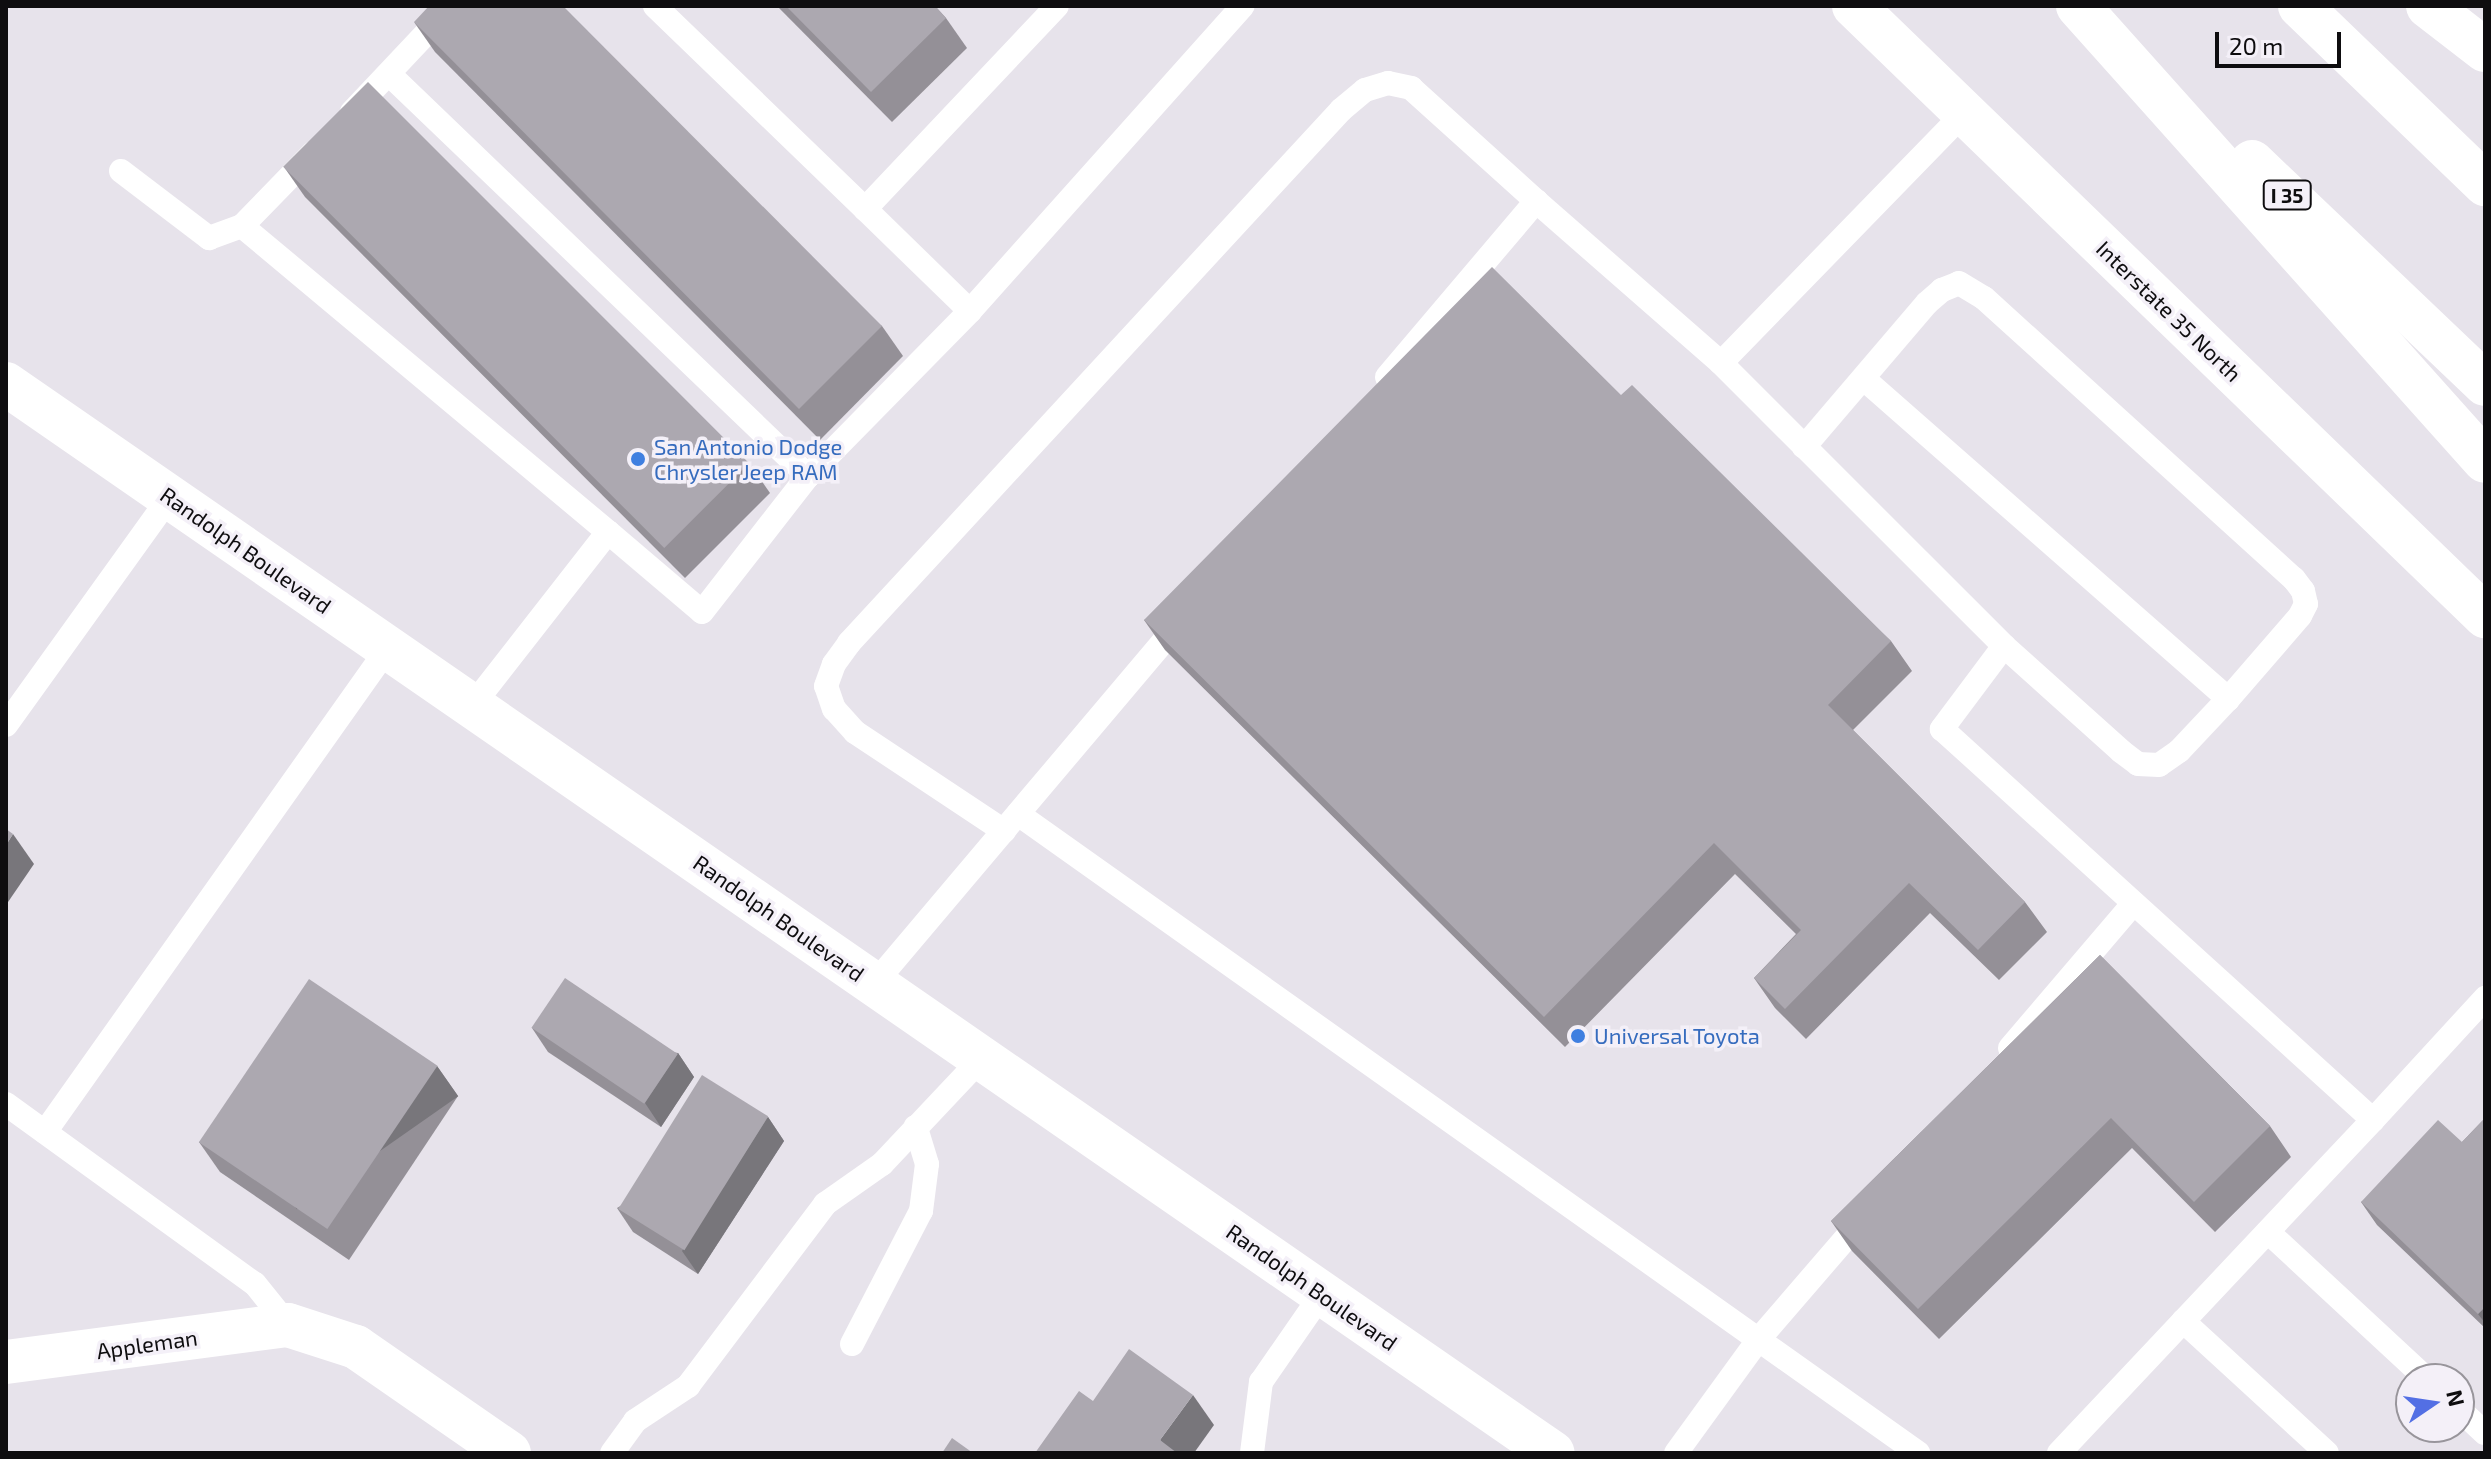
<!DOCTYPE html>
<html>
<head>
<meta charset="utf-8">
<style>
	body { margin:0 }
	#map { position:relative; width:2491px; height:1459px; overflow:hidden; background:#e7e3eb; font-family:"Exo 2",sans-serif }
	div>[style] { position:absolute }
	.service>* { height:24px; margin:-12px; padding:0 12px; transform-origin:12px; border-radius:12px; background:#fff }
	.minor>* { height:44px; margin:-22px; padding:0 22px; transform-origin:22px; border-radius:22px; background:#fff }
	.tertiary>* { height:44px; margin:-22px; padding:0 22px; transform-origin:22px; border-radius:22px; background:#fff }
	.secondary>* { height:44px; margin:-22px; padding:0 22px; transform-origin:22px; border-radius:22px; background:#fff }
	.motorway>* { height:44px; margin:-22px; padding:0 22px; transform-origin:22px; border-radius:22px; background:#fff }
	.wall>* { inset:0; background:#949097 }
	.shaded-wall>* { inset:0; background:#78767b; transform-origin:0 0 }
	.building>* { inset:0; background:#aca8b0; transform-origin:0 0 }
	.dots>* { width:22px; height:22px; translate:-50% -50%; box-sizing:border-box; border:4px solid #f4f0f8; border-radius:50% }
	span { translate:-50% -50%; white-space:nowrap; text-align:center; line-height:1.15; -webkit-text-stroke:7px #f4f0f8; paint-order:stroke }
	.shield-label span { padding:2px 6px; background:#f4f0f8; border:2px solid; border-radius:6px; -webkit-text-stroke-width:0 }
	.shield-label { font-size:20px; color:#0e0d0f; font-weight:700 }
	.street-label { font-size:22px; color:#0e0d0f }
	.shop-label { font-size:22px; color:#366cbe }
	.left { translate:0 -50%; text-align:left }
	.frame { position:absolute; inset:0; border:8px solid #0e0d0f; pointer-events:none }
	.north { position:absolute; left:2395px; top:1363px; width:80px; height:80px; box-sizing:border-box; background:#f4f0f8; border:2px solid #98959b; border-radius:50%; rotate:77deg; font-size:22px; font-weight:700; line-height:32px; text-align:center; color:#0e0d0f }
	.north::after { content:''; display:block; margin:auto; width:28px; height:36px; background:#536fe4; clip-path:polygon(50% 0,100% 100%,50% 72%,0 100%) }
	.scale { position:absolute; left:2215px; top:32px; width:126px; height:36px; box-sizing:border-box; border:4px solid #0e0d0f; border-top:0; padding-left:10px; font-size:24px; line-height:28px; white-space:nowrap; color:#0e0d0f; -webkit-text-stroke:6px #f4f0f8; paint-order:stroke }
</style>
</head>
<body>
<div id="map">
	<div class="service">
		<div style="left:655px;top:6px;width:292px;rotate:44deg"></div>
		<div style="left:389px;top:74px;width:581px;rotate:43.81deg"></div>
		<div style="left:352px;top:112px;width:146px;rotate:-46.7deg"></div>
		<div style="left:121px;top:171px;width:111px;rotate:37.3deg"></div>
		<div style="left:209px;top:238px;width:35px;rotate:-20deg"></div>
		<div style="left:242px;top:226px;width:102px;rotate:-45.8deg"></div>
		<div style="left:242px;top:226px;width:477px;rotate:39.9deg"></div>
		<div style="left:608px;top:532px;width:221px;rotate:128deg"></div>
		<div style="left:970px;top:311px;width:409px;rotate:-48.2deg"></div>
		<div style="left:1721px;top:363px;width:400px;rotate:45deg"></div>
		<div style="left:2004px;top:646px;width:104px;rotate:126.8deg"></div>
		<div style="left:1942px;top:729px;width:582px;rotate:42.21deg"></div>
		<div style="left:2373px;top:1120px;width:166px;rotate:-47.4deg"></div>
		<div style="left:1387px;top:377px;width:231px;rotate:-49.7deg"></div>
		<div style="left:1536px;top:201px;width:246px;rotate:41.2deg"></div>
		<div style="left:1721px;top:363px;width:349px;rotate:-45.8deg"></div>
		<div style="left:1864px;top:379px;width:485px;rotate:41.3deg"></div>
		<div style="left:1804px;top:447px;width:189px;rotate:-49.5deg"></div>
		<div style="left:1927px;top:303px;width:20px;rotate:-41deg"></div>
		<div style="left:1942px;top:290px;width:18px;rotate:-22deg"></div>
		<div style="left:1959px;top:283px;width:29px;rotate:31deg"></div>
		<div style="left:1984px;top:298px;width:418px;rotate:42.2deg"></div>
		<div style="left:2294px;top:579px;width:15px;rotate:53deg"></div>
		<div style="left:2303px;top:591px;width:13px;rotate:77deg"></div>
		<div style="left:2306px;top:604px;width:13px;rotate:117deg"></div>
		<div style="left:2300px;top:616px;width:110px;rotate:130.9deg"></div>
		<div style="left:2228px;top:699px;width:71px;rotate:133.3deg"></div>
		<div style="left:2179px;top:751px;width:24px;rotate:145deg"></div>
		<div style="left:2159px;top:765px;width:21px;rotate:-177deg"></div>
		<div style="left:2138px;top:764px;width:21px;rotate:-143deg"></div>
		<div style="left:2121px;top:751px;width:157px;rotate:-138.1deg"></div>
		<div style="left:608px;top:532px;width:123px;rotate:40.4deg"></div>
		<div style="left:702px;top:612px;width:172px;rotate:-52.1deg"></div>
		<div style="left:808px;top:476px;width:231px;rotate:-45.5deg"></div>
		<div style="left:970px;top:311px;width:146px;rotate:-135.8deg"></div>
		<div style="left:865px;top:209px;width:279px;rotate:-46.6deg"></div>
		<div style="left:6px;top:725px;width:281px;rotate:-54.3deg"></div>
		<div style="left:1018px;top:814px;width:1104px;rotate:35.37deg"></div>
		<div style="left:1004px;top:831px;width:179px;rotate:-146.4deg"></div>
		<div style="left:855px;top:732px;width:31px;rotate:-132deg"></div>
		<div style="left:834px;top:709px;width:24px;rotate:-109deg"></div>
		<div style="left:826px;top:686px;width:23px;rotate:-70deg"></div>
		<div style="left:834px;top:664px;width:26px;rotate:-54deg"></div>
		<div style="left:849px;top:643px;width:725px;rotate:-47.29deg"></div>
		<div style="left:1341px;top:110px;width:31px;rotate:-40deg"></div>
		<div style="left:1365px;top:90px;width:24px;rotate:-17deg"></div>
		<div style="left:1388px;top:83px;width:24px;rotate:12deg"></div>
		<div style="left:1411px;top:88px;width:169px;rotate:42.1deg"></div>
		<div style="left:874px;top:984px;width:474px;rotate:-49.8deg"></div>
		<div style="left:2010px;top:1048px;width:189px;rotate:-49.5deg"></div>
		<div style="left:6px;top:1104px;width:307px;rotate:35.9deg"></div>
		<div style="left:255px;top:1284px;width:53px;rotate:51.2deg"></div>
		<div style="left:45px;top:1132px;width:593px;rotate:-54.68deg"></div>
		<div style="left:2268px;top:1232px;width:217px;rotate:42.8deg"></div>
		<div style="left:2183px;top:1321px;width:195px;rotate:42.5deg"></div>
		<div style="left:852px;top:1344px;width:150px;rotate:-62.6deg"></div>
		<div style="left:921px;top:1211px;width:47px;rotate:-82.7deg"></div>
		<div style="left:927px;top:1164px;width:39px;rotate:-107deg"></div>
		<div style="left:2459px;top:1409px;width:35px;rotate:43deg"></div>
		<div style="left:612px;top:1453px;width:39px;rotate:-54deg"></div>
		<div style="left:635px;top:1421px;width:64px;rotate:-33.4deg"></div>
		<div style="left:688px;top:1386px;width:228px;rotate:-53deg"></div>
		<div style="left:825px;top:1204px;width:70px;rotate:-35.1deg"></div>
		<div style="left:882px;top:1164px;width:146px;rotate:-46.7deg"></div>
		<div style="left:1252px;top:1453px;width:72px;rotate:-82.8deg"></div>
		<div style="left:1261px;top:1382px;width:107px;rotate:-55.3deg"></div>
		<div style="left:1676px;top:1453px;width:140px;rotate:-54deg"></div>
		<div style="left:1758px;top:1340px;width:165px;rotate:-49.2deg"></div>
		<div style="left:2059px;top:1453px;width:458px;rotate:-46.7deg"></div>
	</div>
	<div class="minor">
		<div style="left:6px;top:1362px;width:284px;rotate:-7.5deg"></div>
		<div style="left:288px;top:1325px;width:71px;rotate:17.9deg"></div>
		<div style="left:356px;top:1347px;width:186px;rotate:34.7deg"></div>
	</div>
	<div class="tertiary">
		<div style="left:6px;top:384px;width:1880px;rotate:34.65deg"></div>
	</div>
	<div class="secondary">
		<div style="left:1854px;top:6px;width:878px;rotate:44.03deg"></div>
	</div>
	<div class="motorway">
		<div style="left:2078px;top:6px;width:610px;rotate:48.19deg"></div>
		<div style="left:2300px;top:6px;width:257px;rotate:43.9deg"></div>
		<div style="left:2428px;top:6px;width:72px;rotate:37.7deg"></div>
		<div style="left:2252px;top:162px;width:322px;rotate:43.6deg"></div>
	</div>
	<div class="wall">
		<div style="clip-path:polygon(777px 6px,935px 6px,946px 18px,967px 48px,892px 122px)"></div>
		<div style="clip-path:polygon(414px 22px,882px 326px,903px 356px,820px 440px,435px 52px)"></div>
		<div style="clip-path:polygon(284px 167px,749px 463px,770px 493px,685px 578px,305px 197px)"></div>
		<div style="clip-path:polygon(1621px 395px,1891px 641px,1912px 671px,1853px 730px,2025px 902px,2047px 932px,1999px 980px,1930px 913px,1806px 1039px,1775px 1008px,1754px 978px,1796px 934px,1735px 874px,1565px 1047px,1165px 650px,1144px 620px)"></div>
		<div style="clip-path:polygon(2100px 955px,2270px 1126px,2291px 1157px,2215px 1232px,2132px 1148px,1939px 1339px,1852px 1251px,1831px 1221px)"></div>
		<div style="clip-path:polygon(532px 1028px,678px 1053px,694px 1077px,661px 1127px,548px 1052px)"></div>
		<div style="clip-path:polygon(437px 1066px,458px 1096px,349px 1260px,220px 1172px,199px 1142px)"></div>
		<div style="clip-path:polygon(768px 1117px,784px 1141px,698px 1274px,633px 1232px,617px 1208px)"></div>
		<div style="clip-path:polygon(2485px 1118px,2485px 1328px,2377px 1225px,2361px 1202px,2462px 1142px)"></div>
	</div>
	<div class="shaded-wall">
		<div style="clip-path:polygon(13px 834px,34px 864px,6px 905px,6px 845px)"></div>
		<div style="clip-path:polygon(678px 1053px,694px 1077px,661px 1127px,645px 1103px)"></div>
		<div style="left:437px;top:1066px;width:37px;height:197px;rotate:55deg"></div>
		<div style="clip-path:polygon(768px 1117px,784px 1141px,698px 1274px,682px 1251px)"></div>
		<div style="clip-path:polygon(2485px 1307px,2485px 1323px,2478px 1314px)"></div>
		<div style="clip-path:polygon(1193px 1395px,1214px 1425px,1194px 1453px,1169px 1453px,1160px 1440px)"></div>
	</div>
	<div class="building">
		<div style="clip-path:polygon(429px 6px,563px 6px,882px 326px,799px 409px,414px 22px)"></div>
		<div style="clip-path:polygon(786px 6px,935px 6px,946px 18px,871px 92px)"></div>
		<div style="left:368px;top:82px;width:539px;height:120px;rotate:45deg"></div>
		<div style="clip-path:polygon(1492px 267px,1621px 395px,1632px 385px,1891px 641px,1828px 705px,2025px 902px,1978px 950px,1909px 883px,1785px 1009px,1754px 978px,1801px 930px,1714px 843px,1544px 1017px,1144px 620px)"></div>
		<div style="clip-path:polygon(6px 829px,13px 834px,6px 845px)"></div>
		<div style="clip-path:polygon(2100px 955px,2270px 1126px,2194px 1202px,2111px 1118px,1918px 1309px,1831px 1221px)"></div>
		<div style="left:565px;top:978px;width:136px;height:60px;rotate:34deg"></div>
		<div style="left:309px;top:979px;width:155px;height:197px;rotate:34deg"></div>
		<div style="left:702px;top:1075px;width:78px;height:158px;rotate:32deg"></div>
		<div style="clip-path:polygon(2485px 1118px,2485px 1307px,2478px 1314px,2361px 1202px,2438px 1120px,2462px 1142px)"></div>
		<div style="clip-path:polygon(1129px 1349px,1193px 1395px,1160px 1440px,1177px 1453px,1035px 1453px,1079px 1391px,1093px 1401px)"></div>
		<div style="clip-path:polygon(952px 1438px,973px 1453px,942px 1453px)"></div>
	</div>
	<div class="dots">
		<div style="left:638px;top:459px;background:#3f7fe0"></div>
		<div style="left:1578px;top:1036px;background:#3f7fe0"></div>
	</div>
	<div class="shield-label">
		<span style="left:2287px;top:195px">I 35</span>
	</div>
	<div class="street-label">
		<span style="left:2169px;top:311px;rotate:44deg">Interstate 35 North</span>
		<span style="left:246px;top:550px;rotate:35deg">Randolph Boulevard</span>
		<span style="left:779px;top:918px;rotate:35deg">Randolph Boulevard</span>
		<span style="left:1312px;top:1287px;rotate:35deg">Randolph Boulevard</span>
		<span style="left:147px;top:1344px;rotate:-8deg">Appleman</span>
	</div>
	<div class="shop-label">
		<span class="left" style="left:654px;top:459px">San Antonio Dodge<br>Chrysler Jeep RAM</span>
		<span class="left" style="left:1594px;top:1036px">Universal Toyota</span>
	</div>
	<div class="frame"></div>
	<div class="north">N</div>
	<div class="scale">20 m</div>
</div>
</body>
</html>
